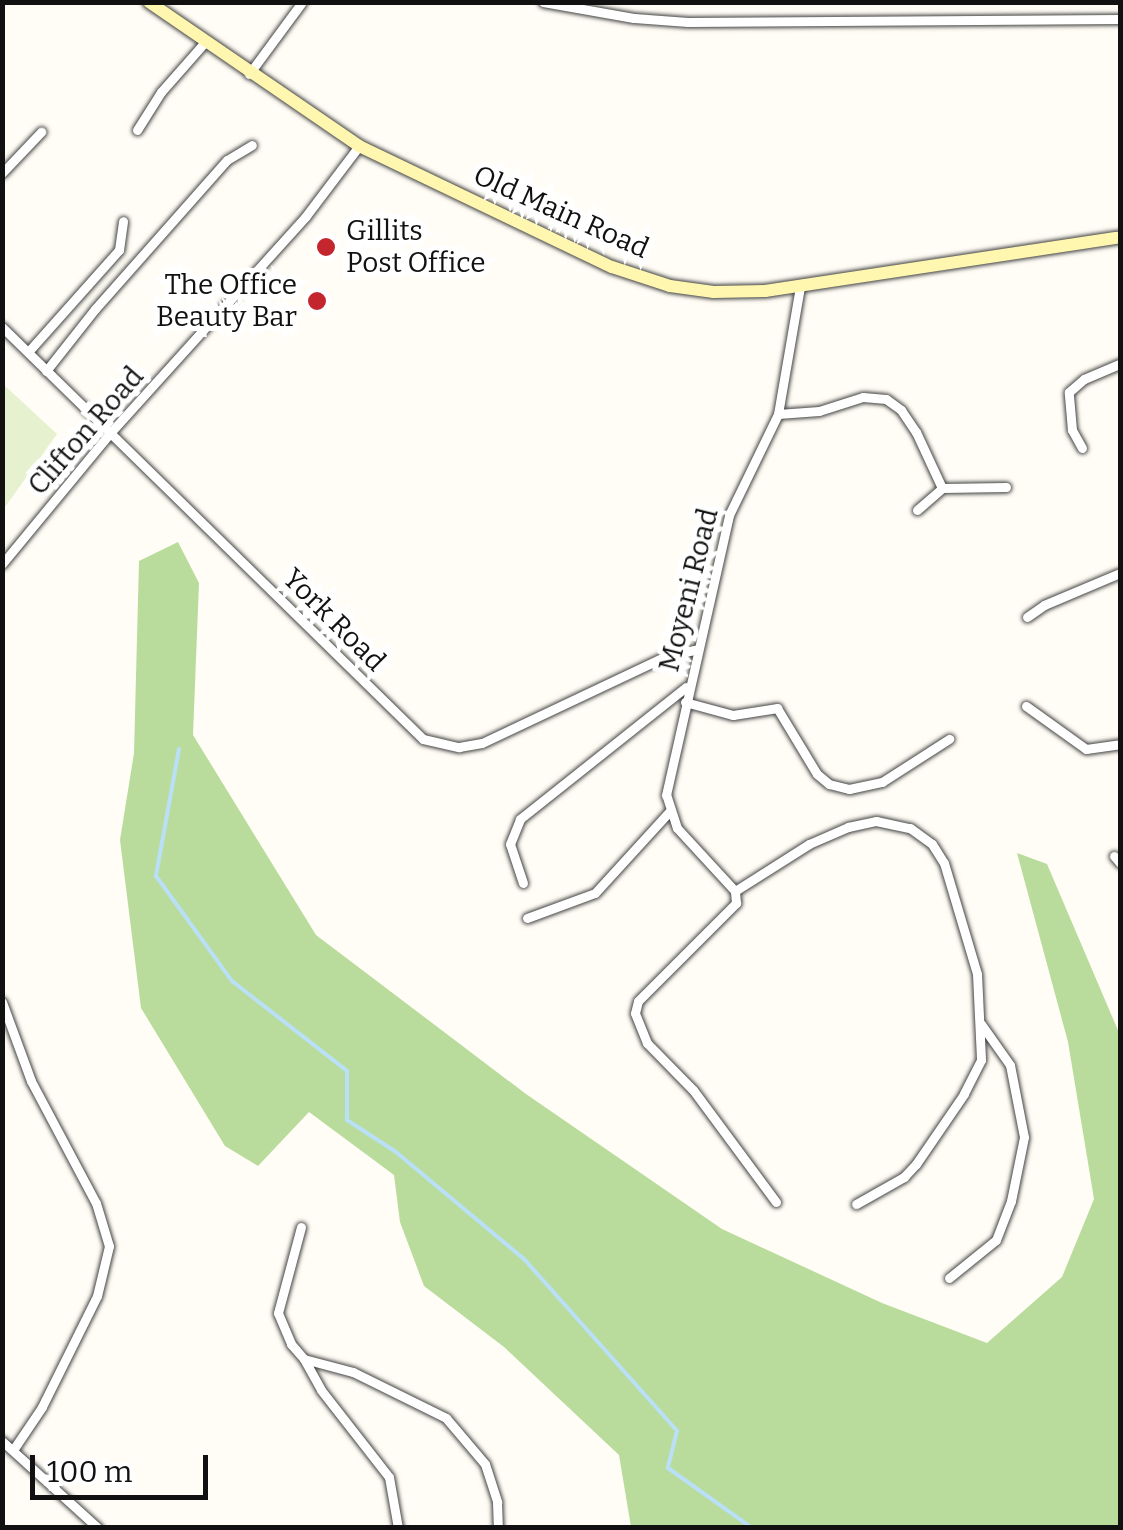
<!DOCTYPE html>
<html>
<head>
<meta charset="utf-8">
<style>
	body { margin:0 }
	#map { position:relative; width:1123px; height:1530px; overflow:hidden; background:#fffdf5; font-family:Bitter,serif }
	div>[style] { position:absolute }
	.forest>* { inset:0; background:#b9dc9c }
	.pitch>* { inset:0; background:#e6f2cf }
	.stream>* { height:4px; margin:-2px; padding:0 2px; transform-origin:2px; border-radius:2px; background:#b9e0f7 }
	.roads { filter:drop-shadow(0 0 2px #444) drop-shadow(0 0 2px #444) }
	.street>* { height:9px; margin:-4.5px; padding:0 4.5px; transform-origin:4.5px; border-radius:4.5px; background:#fff }
	.secondary>* { height:12px; margin:-6px; padding:0 6px; transform-origin:6px; border-radius:6px; background:#fff6b0 }
	.dots>* { width:28px; height:28px; translate:-50% -50%; box-sizing:border-box; border:5px solid #fff; border-radius:50% }
	span { translate:-50% -50%; white-space:nowrap; text-align:center; line-height:1.15; -webkit-text-stroke:10px #fff; paint-order:stroke }
	.street-label { font-size:28px; color:#111 }
	.poi-label { font-size:28px; color:#111 }
	.left { translate:0 -50%; text-align:left }
	.right { translate:-100% -50%; text-align:right }
	.frame { position:absolute; inset:0; border:5px solid #111; pointer-events:none }
	.scale { position:absolute; left:30px; top:1455px; width:178px; height:45px; box-sizing:border-box; border:5px solid #111; border-top:0; padding-left:12px; font-size:30px; line-height:35px; white-space:nowrap; color:#111; -webkit-text-stroke:8px #fff; paint-order:stroke }
</style>
</head>
<body>
<div id="map">
	<div class="forest">
		<div style="clip-path:polygon(178px 542px,199px 583px,193px 735px,316px 935px,526px 1094px,722px 1229px,882px 1303px,987px 1343px,1062px 1277px,1094px 1199px,1068px 1042px,1017px 853px,1047px 864px,1120px 1035px,1120px 1527px,631px 1527px,619px 1455px,504px 1347px,424px 1286px,400px 1222px,394px 1175px,309px 1112px,258px 1166px,225px 1146px,141px 1008px,120px 840px,134px 753px,139px 561px)"></div>
	</div>
	<div class="pitch">
		<div style="clip-path:polygon(3px 384px,57px 434px,3px 510px)"></div>
	</div>
	<div class="stream">
		<div style="left:179px;top:749px;width:129px;rotate:100.3deg"></div>
		<div style="left:156px;top:876px;width:130px;rotate:54.1deg"></div>
		<div style="left:232px;top:981px;width:146px;rotate:38deg"></div>
		<div style="left:347px;top:1071px;width:49px;rotate:90deg"></div>
		<div style="left:347px;top:1120px;width:59px;rotate:33.1deg"></div>
		<div style="left:396px;top:1152px;width:167px;rotate:39.9deg"></div>
		<div style="left:524px;top:1259px;width:230px;rotate:48.3deg"></div>
		<div style="left:677px;top:1431px;width:38px;rotate:104deg"></div>
		<div style="left:668px;top:1468px;width:103px;rotate:35.5deg"></div>
	</div>
	<div class="roads">
		<div class="street">
			<div style="left:543px;top:2px;width:92px;rotate:10deg"></div>
			<div style="left:634px;top:18px;width:54px;rotate:4.2deg"></div>
			<div style="left:688px;top:22px;width:432px;rotate:-0.4deg"></div>
			<div style="left:249px;top:74px;width:89px;rotate:-53.6deg"></div>
			<div style="left:137px;top:130px;width:45px;rotate:-57.7deg"></div>
			<div style="left:161px;top:92px;width:67px;rotate:-48.7deg"></div>
			<div style="left:2px;top:173px;width:57px;rotate:-46.4deg"></div>
			<div style="left:2px;top:327px;width:589px;rotate:44.38deg"></div>
			<div style="left:423px;top:739px;width:37px;rotate:13deg"></div>
			<div style="left:459px;top:747px;width:23px;rotate:-10deg"></div>
			<div style="left:482px;top:743px;width:204px;rotate:-25.3deg"></div>
			<div style="left:666px;top:656px;width:30px;rotate:-12deg"></div>
			<div style="left:28px;top:352px;width:137px;rotate:-48.3deg"></div>
			<div style="left:119px;top:250px;width:29px;rotate:-82deg"></div>
			<div style="left:46px;top:371px;width:79px;rotate:-51.7deg"></div>
			<div style="left:95px;top:309px;width:199px;rotate:-48.5deg"></div>
			<div style="left:227px;top:160px;width:29px;rotate:-31deg"></div>
			<div style="left:778px;top:414px;width:41px;rotate:-4.2deg"></div>
			<div style="left:819px;top:411px;width:46px;rotate:-17.7deg"></div>
			<div style="left:863px;top:397px;width:23px;rotate:5deg"></div>
			<div style="left:886px;top:399px;width:19px;rotate:36deg"></div>
			<div style="left:901px;top:410px;width:27px;rotate:56deg"></div>
			<div style="left:916px;top:432px;width:62px;rotate:65.1deg"></div>
			<div style="left:942px;top:488px;width:64px;rotate:-0.9deg"></div>
			<div style="left:1082px;top:448px;width:21px;rotate:-119deg"></div>
			<div style="left:1072px;top:430px;width:38px;rotate:-95deg"></div>
			<div style="left:1069px;top:392px;width:20px;rotate:-41deg"></div>
			<div style="left:1084px;top:379px;width:39px;rotate:-23deg"></div>
			<div style="left:917px;top:510px;width:33px;rotate:-41deg"></div>
			<div style="left:2px;top:564px;width:171px;rotate:-50.5deg"></div>
			<div style="left:111px;top:432px;width:291px;rotate:-47.9deg"></div>
			<div style="left:306px;top:216px;width:88px;rotate:-52.9deg"></div>
			<div style="left:1027px;top:617px;width:21px;rotate:-35deg"></div>
			<div style="left:1044px;top:605px;width:82px;rotate:-22.8deg"></div>
			<div style="left:685px;top:702px;width:50px;rotate:15.2deg"></div>
			<div style="left:733px;top:715px;width:45px;rotate:-9deg"></div>
			<div style="left:777px;top:708px;width:77px;rotate:58.8deg"></div>
			<div style="left:817px;top:774px;width:16px;rotate:40deg"></div>
			<div style="left:829px;top:784px;width:21px;rotate:14deg"></div>
			<div style="left:849px;top:789px;width:34px;rotate:-12deg"></div>
			<div style="left:882px;top:782px;width:80px;rotate:-32.7deg"></div>
			<div style="left:1026px;top:706px;width:74px;rotate:35.6deg"></div>
			<div style="left:1086px;top:749px;width:34px;rotate:-8deg"></div>
			<div style="left:1114px;top:856px;width:9px;rotate:49deg"></div>
			<div style="left:523px;top:883px;width:41px;rotate:-108.4deg"></div>
			<div style="left:510px;top:844px;width:27px;rotate:-68deg"></div>
			<div style="left:520px;top:819px;width:212px;rotate:-38.5deg"></div>
			<div style="left:735px;top:891px;width:88px;rotate:-32.4deg"></div>
			<div style="left:809px;top:844px;width:43px;rotate:-23.6deg"></div>
			<div style="left:848px;top:827px;width:29px;rotate:-12deg"></div>
			<div style="left:876px;top:821px;width:35px;rotate:12deg"></div>
			<div style="left:910px;top:828px;width:27px;rotate:36deg"></div>
			<div style="left:932px;top:844px;width:22px;rotate:58deg"></div>
			<div style="left:944px;top:863px;width:116px;rotate:73.4deg"></div>
			<div style="left:977px;top:974px;width:86px;rotate:87.3deg"></div>
			<div style="left:981px;top:1060px;width:38px;rotate:117deg"></div>
			<div style="left:964px;top:1094px;width:85px;rotate:124.4deg"></div>
			<div style="left:916px;top:1164px;width:18px;rotate:133deg"></div>
			<div style="left:904px;top:1177px;width:55px;rotate:150.6deg"></div>
			<div style="left:527px;top:918px;width:72px;rotate:-20.2deg"></div>
			<div style="left:595px;top:893px;width:110px;rotate:-47.6deg"></div>
			<div style="left:2px;top:1002px;width:84px;rotate:69.8deg"></div>
			<div style="left:31px;top:1081px;width:138px;rotate:62deg"></div>
			<div style="left:96px;top:1203px;width:45px;rotate:73.2deg"></div>
			<div style="left:109px;top:1246px;width:51px;rotate:103.5deg"></div>
			<div style="left:97px;top:1296px;width:124px;rotate:116.4deg"></div>
			<div style="left:42px;top:1407px;width:52px;rotate:124deg"></div>
			<div style="left:776px;top:1202px;width:139px;rotate:-126.5deg"></div>
			<div style="left:693px;top:1090px;width:66px;rotate:-134.4deg"></div>
			<div style="left:647px;top:1043px;width:32px;rotate:-112deg"></div>
			<div style="left:635px;top:1013px;width:12px;rotate:-76deg"></div>
			<div style="left:638px;top:1001px;width:139px;rotate:-45deg"></div>
			<div style="left:736px;top:903px;width:12px;rotate:-95deg"></div>
			<div style="left:735px;top:891px;width:86px;rotate:-132.6deg"></div>
			<div style="left:677px;top:828px;width:35px;rotate:-108deg"></div>
			<div style="left:666px;top:795px;width:287px;rotate:-77.3deg"></div>
			<div style="left:729px;top:515px;width:112px;rotate:-64.1deg"></div>
			<div style="left:778px;top:414px;width:129px;rotate:-80.2deg"></div>
			<div style="left:301px;top:1227px;width:89px;rotate:105deg"></div>
			<div style="left:278px;top:1313px;width:34px;rotate:67deg"></div>
			<div style="left:291px;top:1344px;width:20px;rotate:49deg"></div>
			<div style="left:304px;top:1359px;width:51px;rotate:14.9deg"></div>
			<div style="left:353px;top:1372px;width:104px;rotate:26.3deg"></div>
			<div style="left:446px;top:1418px;width:60px;rotate:49.7deg"></div>
			<div style="left:485px;top:1464px;width:40px;rotate:72deg"></div>
			<div style="left:497px;top:1502px;width:26px;rotate:88deg"></div>
			<div style="left:949px;top:1278px;width:60px;rotate:-39deg"></div>
			<div style="left:996px;top:1240px;width:42px;rotate:-69deg"></div>
			<div style="left:1011px;top:1201px;width:65px;rotate:-78.5deg"></div>
			<div style="left:1024px;top:1137px;width:73px;rotate:-101deg"></div>
			<div style="left:1010px;top:1065px;width:50px;rotate:-125.3deg"></div>
			<div style="left:304px;top:1359px;width:35px;rotate:61deg"></div>
			<div style="left:321px;top:1390px;width:110px;rotate:52deg"></div>
			<div style="left:389px;top:1477px;width:52px;rotate:80deg"></div>
			<div style="left:2px;top:1441px;width:130px;rotate:42.2deg"></div>
		</div>
		<div class="secondary">
			<div style="left:149px;top:2px;width:255px;rotate:34.4deg"></div>
			<div style="left:359px;top:146px;width:280px;rotate:25.6deg"></div>
			<div style="left:612px;top:267px;width:61px;rotate:18.1deg"></div>
			<div style="left:670px;top:286px;width:44px;rotate:7.8deg"></div>
			<div style="left:714px;top:292px;width:51px;rotate:-1.1deg"></div>
			<div style="left:765px;top:291px;width:359px;rotate:-8.6deg"></div>
		</div>
	</div>
	<div class="dots">
		<div style="left:326px;top:247px;background:#c4262e"></div>
		<div style="left:317px;top:301px;background:#c4262e"></div>
	</div>
	<div class="street-label">
		<span style="left:561px;top:212px;rotate:24deg">Old Main Road</span>
		<span style="left:86px;top:431px;rotate:-49deg">Clifton Road</span>
		<span style="left:689px;top:590px;rotate:-76deg">Moyeni Road</span>
		<span style="left:334px;top:620px;rotate:45deg">York Road</span>
	</div>
	<div class="poi-label">
		<span class="left" style="left:346px;top:247px">Gillits<br>Post Office</span>
		<span class="right" style="left:297px;top:301px">The Office<br>Beauty Bar</span>
	</div>
	<div class="frame"></div>
	<div class="scale">100 m</div>
</div>
</body>
</html>
